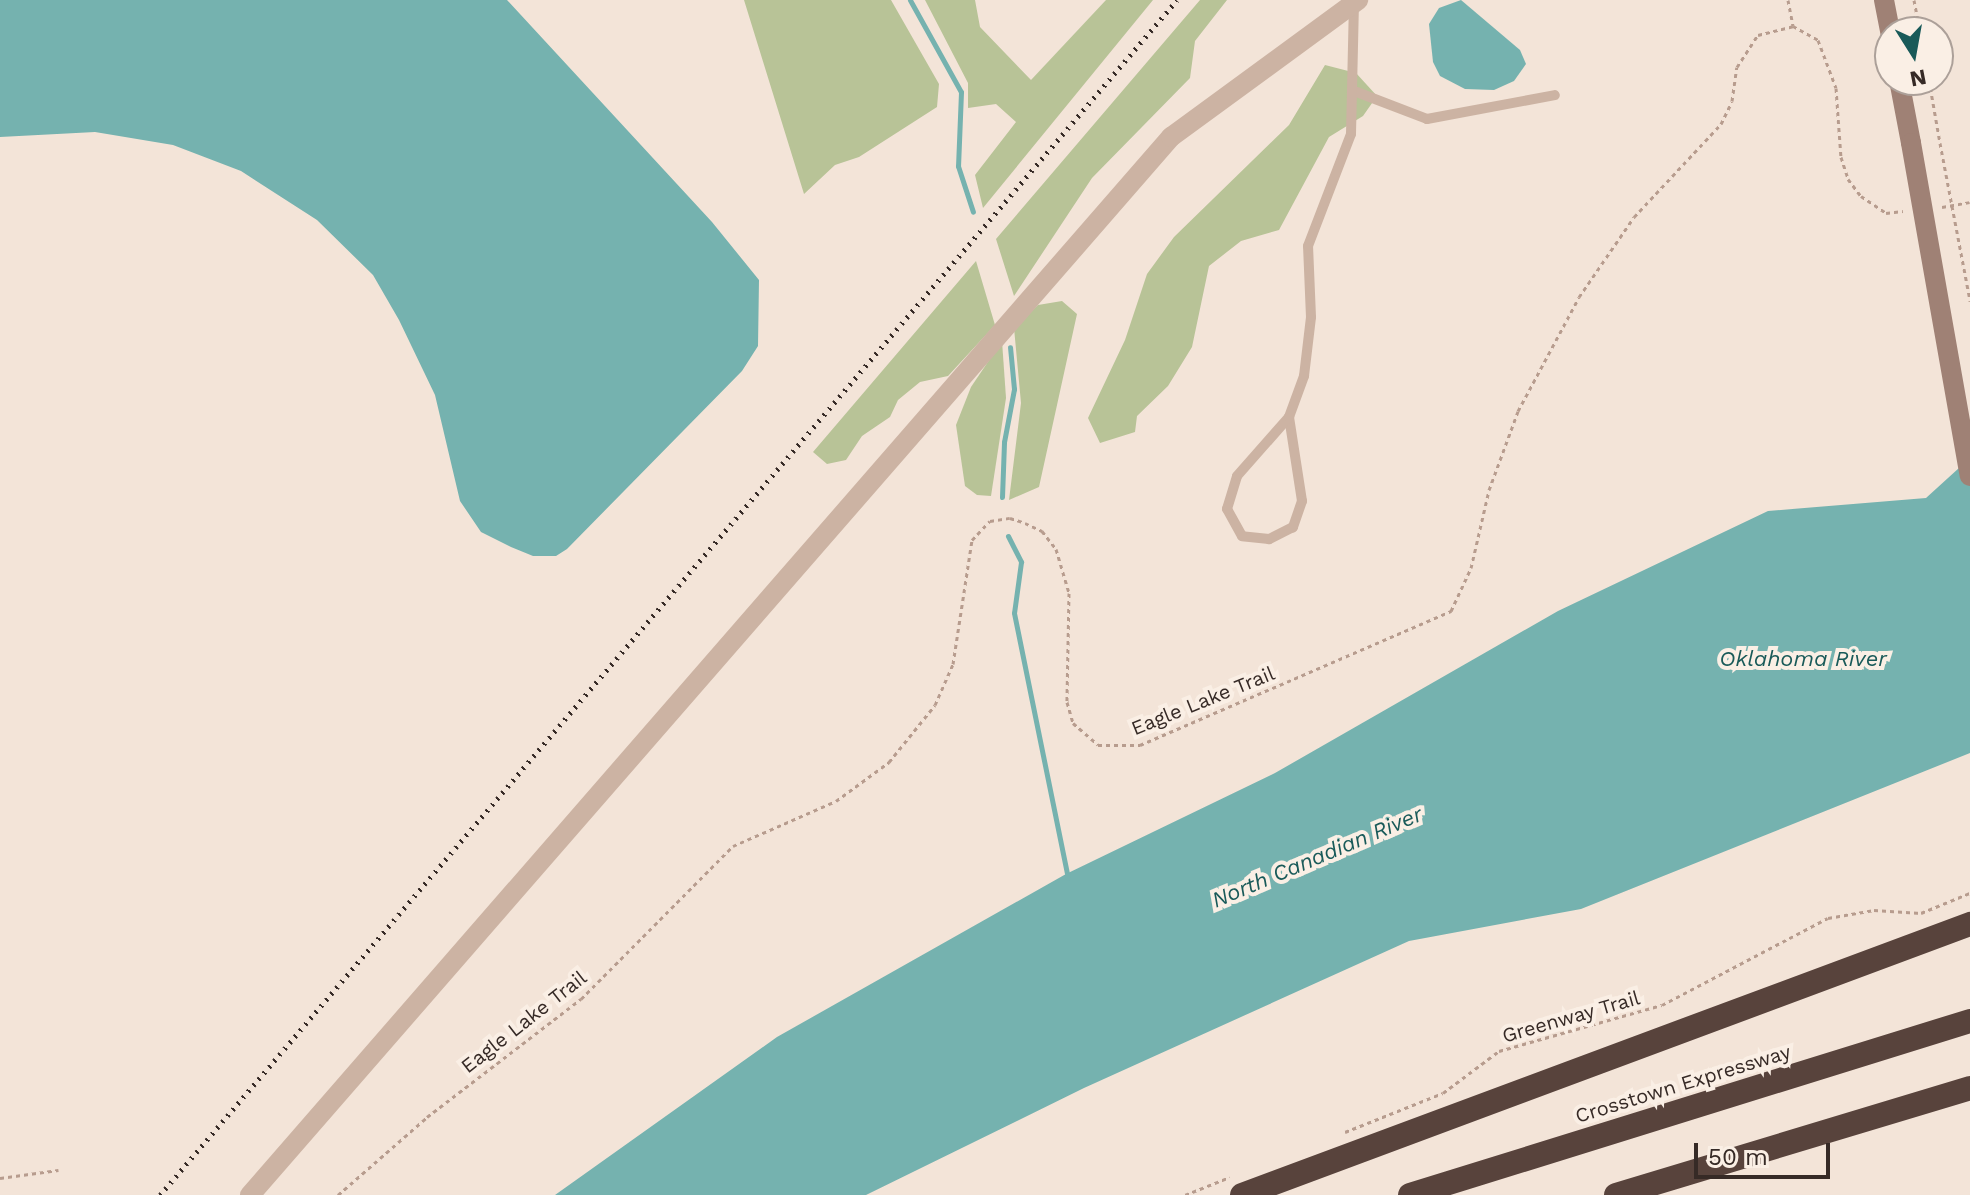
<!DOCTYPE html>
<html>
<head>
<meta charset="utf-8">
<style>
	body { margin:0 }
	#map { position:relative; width:1970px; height:1195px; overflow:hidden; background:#f3e4d8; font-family:"Work Sans",sans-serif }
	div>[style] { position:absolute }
	.green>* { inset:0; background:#b8c397 }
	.water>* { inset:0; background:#75b2af }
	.stream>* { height:5px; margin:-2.5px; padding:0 2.5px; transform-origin:2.5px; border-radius:2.5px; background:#75b2af }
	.path>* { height:3px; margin-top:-1.5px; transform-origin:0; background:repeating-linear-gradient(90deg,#b79c8e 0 4px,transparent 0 8px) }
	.service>* { height:10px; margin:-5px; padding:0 5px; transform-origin:5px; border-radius:5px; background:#ccb3a3 }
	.minor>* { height:20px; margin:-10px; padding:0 10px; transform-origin:10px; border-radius:10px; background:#ccb3a3 }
	.secondary>* { height:20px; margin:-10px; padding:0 10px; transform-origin:10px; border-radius:10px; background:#9f8175 }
	.motorway>* { height:24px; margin:-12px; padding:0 12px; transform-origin:12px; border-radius:12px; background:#58433c }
	.rail>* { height:5px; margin-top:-2.5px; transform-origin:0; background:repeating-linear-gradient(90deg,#362a26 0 2px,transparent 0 8px) }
	.path-bridge>* { height:3px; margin-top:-1.5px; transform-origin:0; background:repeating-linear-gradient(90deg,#b79c8e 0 4px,transparent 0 8px) }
	.secondary-bridge>* { height:20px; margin:-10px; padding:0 10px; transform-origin:10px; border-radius:10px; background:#9f8175 }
	span { translate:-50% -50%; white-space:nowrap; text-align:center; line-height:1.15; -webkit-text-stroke:8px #faefe5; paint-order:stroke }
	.street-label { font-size:20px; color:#362a26 }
	.water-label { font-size:22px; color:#195a59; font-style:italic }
	.north { position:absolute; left:1874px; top:16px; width:80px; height:80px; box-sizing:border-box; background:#faefe5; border:2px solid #aca099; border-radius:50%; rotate:169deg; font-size:22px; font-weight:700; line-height:32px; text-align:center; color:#362a26 }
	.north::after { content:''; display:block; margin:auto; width:28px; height:36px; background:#195a59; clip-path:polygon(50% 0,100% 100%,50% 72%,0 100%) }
	.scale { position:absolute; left:1694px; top:1143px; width:136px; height:36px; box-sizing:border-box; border:4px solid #362a26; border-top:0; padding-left:10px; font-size:24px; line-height:28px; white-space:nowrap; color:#362a26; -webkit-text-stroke:6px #faefe5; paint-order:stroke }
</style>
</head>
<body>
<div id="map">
	<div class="green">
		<div style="clip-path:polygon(744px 0,891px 0,939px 84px,937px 107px,859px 157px,835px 165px,804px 194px)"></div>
		<div style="clip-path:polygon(925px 0,975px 0,980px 27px,1031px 80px,1106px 0,1153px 0,983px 208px,975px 175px,1016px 122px,996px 104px,968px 108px,968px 83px)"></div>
		<div style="clip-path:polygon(1200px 0,1227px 0,1195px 41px,1190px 78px,1092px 178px,1014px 296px,996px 239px)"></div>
		<div style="clip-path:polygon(1325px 65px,1356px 73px,1377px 96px,1363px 116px,1329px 137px,1279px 230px,1241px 241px,1209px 266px,1192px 347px,1168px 386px,1137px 416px,1135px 432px,1100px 443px,1088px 418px,1125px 340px,1147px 274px,1174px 237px,1289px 125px)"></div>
		<div style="clip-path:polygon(976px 261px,995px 325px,948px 376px,920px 382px,898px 400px,890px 417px,862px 436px,846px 460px,827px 464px,813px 452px)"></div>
		<div style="clip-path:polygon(1062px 301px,1077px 314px,1039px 487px,1009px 500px,1021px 403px,1014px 328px,1038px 305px)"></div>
		<div style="clip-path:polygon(1002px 341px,1006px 398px,991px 496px,977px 495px,965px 486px,956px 425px,971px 387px)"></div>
	</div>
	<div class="water">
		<div style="clip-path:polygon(0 0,507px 0,712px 222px,759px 280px,758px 346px,742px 371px,567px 549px,556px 556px,533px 556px,511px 547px,481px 532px,460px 501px,435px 395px,399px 320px,373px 275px,317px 220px,241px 171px,173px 145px,95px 132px,0 137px)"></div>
		<div style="clip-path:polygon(1461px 0,1520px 50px,1526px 64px,1514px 81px,1494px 90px,1465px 89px,1440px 76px,1433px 62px,1429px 24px,1439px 8px)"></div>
		<div style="clip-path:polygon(1970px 458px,1970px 753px,1581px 909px,1409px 941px,1084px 1088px,866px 1195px,555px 1195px,777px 1037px,1066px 874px,1275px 773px,1558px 611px,1768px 511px,1926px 498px)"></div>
	</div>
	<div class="stream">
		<div style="left:910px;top:0;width:105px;rotate:61deg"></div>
		<div style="left:961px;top:92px;width:74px;rotate:92.3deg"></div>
		<div style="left:958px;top:166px;width:48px;rotate:71.9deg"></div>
		<div style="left:1002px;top:497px;width:55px;rotate:-87.9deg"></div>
		<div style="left:1004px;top:442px;width:54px;rotate:-79.3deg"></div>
		<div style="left:1014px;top:389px;width:42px;rotate:-95.4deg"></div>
		<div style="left:1008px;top:536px;width:29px;rotate:63deg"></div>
		<div style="left:1021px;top:562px;width:51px;rotate:97.8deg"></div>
		<div style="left:1014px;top:613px;width:270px;rotate:78.5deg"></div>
	</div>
	<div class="path">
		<div style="left:1788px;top:0;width:26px;rotate:79deg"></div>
		<div style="left:1914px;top:0;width:33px;rotate:79deg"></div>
		<div style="left:1929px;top:80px;width:64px;rotate:80.1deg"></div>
		<div style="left:1942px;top:207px;width:28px;rotate:-10deg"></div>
		<div style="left:1345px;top:1132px;width:105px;rotate:-21.7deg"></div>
		<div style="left:1443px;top:1093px;width:70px;rotate:-36.9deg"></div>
		<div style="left:1499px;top:1051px;width:169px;rotate:-15.8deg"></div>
		<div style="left:1662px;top:1005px;width:187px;rotate:-27.7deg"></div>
		<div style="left:1828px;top:918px;width:47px;rotate:-9.9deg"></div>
		<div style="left:1874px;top:910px;width:47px;rotate:3.7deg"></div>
		<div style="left:1921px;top:913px;width:53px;rotate:-22.2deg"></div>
		<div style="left:0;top:1178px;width:59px;rotate:-7.9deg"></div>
		<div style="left:338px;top:1195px;width:118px;rotate:-41.2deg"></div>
		<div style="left:427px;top:1117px;width:194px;rotate:-37.5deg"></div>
		<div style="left:581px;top:999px;width:216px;rotate:-45.2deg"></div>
		<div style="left:733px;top:846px;width:112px;rotate:-23.6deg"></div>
		<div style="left:836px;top:801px;width:66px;rotate:-36.3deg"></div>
		<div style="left:889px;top:762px;width:73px;rotate:-51.1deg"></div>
		<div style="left:935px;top:705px;width:45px;rotate:-66.3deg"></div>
		<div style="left:953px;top:664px;width:125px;rotate:-81.3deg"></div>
		<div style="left:972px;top:540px;width:26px;rotate:-47deg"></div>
		<div style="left:990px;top:521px;width:20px;rotate:-9deg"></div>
		<div style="left:1010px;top:518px;width:16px;rotate:18deg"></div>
		<div style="left:1025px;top:523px;width:19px;rotate:25deg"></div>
		<div style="left:1042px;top:531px;width:23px;rotate:52deg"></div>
		<div style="left:1056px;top:549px;width:46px;rotate:73.5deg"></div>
		<div style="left:1069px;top:593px;width:109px;rotate:91.1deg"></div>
		<div style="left:1067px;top:702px;width:22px;rotate:74deg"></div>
		<div style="left:1073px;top:723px;width:33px;rotate:41deg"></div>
		<div style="left:1098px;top:745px;width:42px"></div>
		<div style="left:1140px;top:745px;width:339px;rotate:-23.3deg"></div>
		<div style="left:1451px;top:611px;width:47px;rotate:-65.1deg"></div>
		<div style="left:1471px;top:568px;width:80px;rotate:-77deg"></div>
		<div style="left:1489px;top:490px;width:84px;rotate:-69.8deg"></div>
		<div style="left:1518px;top:411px;width:129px;rotate:-61.8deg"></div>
		<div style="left:1579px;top:297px;width:97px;rotate:-55.5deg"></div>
		<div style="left:1634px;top:217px;width:127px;rotate:-46.9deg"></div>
		<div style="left:1721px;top:124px;width:25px;rotate:-64deg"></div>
		<div style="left:1732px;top:101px;width:34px;rotate:-82deg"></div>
		<div style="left:1737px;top:67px;width:38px;rotate:-57deg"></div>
		<div style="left:1758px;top:35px;width:36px;rotate:-14deg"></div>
		<div style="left:1793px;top:26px;width:29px;rotate:29deg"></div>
		<div style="left:1818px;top:40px;width:51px;rotate:69.4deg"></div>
		<div style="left:1836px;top:88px;width:69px;rotate:85.9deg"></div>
		<div style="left:1841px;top:157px;width:23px;rotate:72deg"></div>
		<div style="left:1848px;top:179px;width:21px;rotate:53deg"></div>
		<div style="left:1861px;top:196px;width:30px;rotate:34deg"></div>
		<div style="left:1886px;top:213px;width:17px;rotate:-7deg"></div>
		<div style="left:1185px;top:1195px;width:48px;rotate:-21.8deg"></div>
	</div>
	<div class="service">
		<div style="left:1354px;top:91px;width:78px;rotate:21deg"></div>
		<div style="left:1427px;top:119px;width:130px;rotate:-10.6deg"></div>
		<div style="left:1289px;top:417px;width:85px;rotate:81.2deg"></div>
		<div style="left:1302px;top:501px;width:28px;rotate:109deg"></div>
		<div style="left:1293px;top:527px;width:27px;rotate:153deg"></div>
		<div style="left:1269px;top:539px;width:27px;rotate:-174deg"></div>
		<div style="left:1242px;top:536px;width:31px;rotate:-119deg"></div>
		<div style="left:1227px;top:509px;width:34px;rotate:-73deg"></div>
		<div style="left:1237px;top:476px;width:79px;rotate:-48.6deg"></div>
		<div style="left:1289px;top:417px;width:44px;rotate:-69.9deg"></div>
		<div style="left:1304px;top:376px;width:59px;rotate:-83.2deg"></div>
		<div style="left:1311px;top:317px;width:71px;rotate:-92.4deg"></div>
		<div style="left:1308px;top:246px;width:120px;rotate:-69deg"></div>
		<div style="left:1351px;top:134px;width:131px;rotate:-88.7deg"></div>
	</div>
	<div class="minor">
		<div style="left:250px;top:1195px;width:1403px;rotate:-48.96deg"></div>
		<div style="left:1171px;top:137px;width:232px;rotate:-36.2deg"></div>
	</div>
	<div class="secondary">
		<div style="left:1884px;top:0;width:33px;rotate:79deg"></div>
		<div style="left:1899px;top:80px;width:64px;rotate:79.2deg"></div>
	</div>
	<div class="motorway">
		<div style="left:1242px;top:1195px;width:777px;rotate:-20.42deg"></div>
		<div style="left:1410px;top:1195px;width:586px;rotate:-17.26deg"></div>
		<div style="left:1616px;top:1195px;width:370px;rotate:-16.8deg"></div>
	</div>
	<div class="rail">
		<div style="left:160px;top:1195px;width:1569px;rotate:-49.6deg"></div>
	</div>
	<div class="path-bridge">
		<div style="left:1940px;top:143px;width:161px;rotate:79.2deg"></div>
	</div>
	<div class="secondary-bridge">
		<div style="left:1911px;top:143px;width:338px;rotate:80deg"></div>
	</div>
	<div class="street-label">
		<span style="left:1203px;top:701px;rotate:-22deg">Eagle Lake Trail</span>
		<span style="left:1571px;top:1017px;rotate:-16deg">Greenway Trail</span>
		<span style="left:524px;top:1022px;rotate:-38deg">Eagle Lake Trail</span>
		<span style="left:1683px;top:1084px;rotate:-17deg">Crosstown Expressway</span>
	</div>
	<div class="water-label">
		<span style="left:1803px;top:659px">Oklahoma River</span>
		<span style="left:1317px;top:857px;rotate:-23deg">North Canadian River</span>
	</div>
	<div class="north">N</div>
	<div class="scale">50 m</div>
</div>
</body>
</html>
